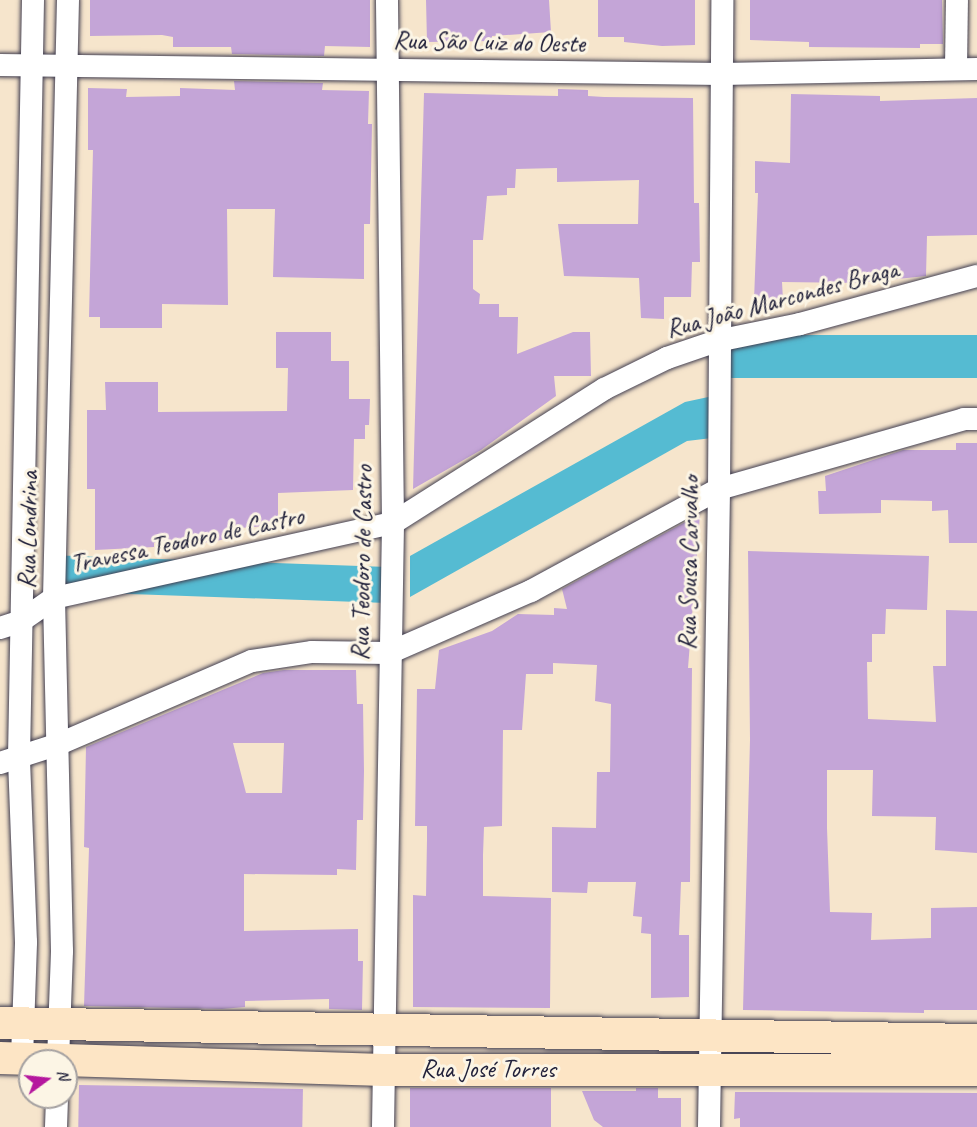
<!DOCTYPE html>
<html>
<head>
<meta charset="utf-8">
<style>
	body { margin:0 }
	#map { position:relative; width:977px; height:1127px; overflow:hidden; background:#f6e5cc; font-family:Caveat,sans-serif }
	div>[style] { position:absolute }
	.water>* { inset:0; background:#55bbd2; transform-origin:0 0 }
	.building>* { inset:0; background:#c4a5d7; transform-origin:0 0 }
	.roads { filter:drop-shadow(0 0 2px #423f51) drop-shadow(0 0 2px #423f51) }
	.street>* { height:22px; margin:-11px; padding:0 11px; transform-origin:11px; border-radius:11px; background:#fff }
	.secondary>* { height:32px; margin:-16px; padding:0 16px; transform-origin:16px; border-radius:16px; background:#fde5c5 }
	span { translate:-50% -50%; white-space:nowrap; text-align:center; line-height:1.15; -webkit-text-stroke:6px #fcf5e5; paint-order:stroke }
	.street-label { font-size:26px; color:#22223b }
	.north { position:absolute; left:18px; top:1049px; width:60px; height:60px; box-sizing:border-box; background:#fcf5e5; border:2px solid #a5a1a1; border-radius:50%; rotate:75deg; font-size:16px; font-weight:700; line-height:24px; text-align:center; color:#22223b }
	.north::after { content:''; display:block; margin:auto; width:21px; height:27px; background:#b5179e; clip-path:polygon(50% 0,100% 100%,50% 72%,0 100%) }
</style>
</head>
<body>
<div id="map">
	<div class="water">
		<div style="left:977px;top:335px;width:43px;height:248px;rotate:90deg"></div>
		<div style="clip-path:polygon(713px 396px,712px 438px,687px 441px,410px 597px,410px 556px,685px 402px)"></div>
		<div style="left:388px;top:567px;width:36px;height:326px;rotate:92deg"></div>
	</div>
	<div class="building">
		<div style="clip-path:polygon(90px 0,370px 0,370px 47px,325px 46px,324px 56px,232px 54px,231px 47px,173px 47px,173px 37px,162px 35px,90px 36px)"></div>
		<div style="clip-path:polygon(426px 0,549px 0,551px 32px,492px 36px,492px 41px,427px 42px)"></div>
		<div style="clip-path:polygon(598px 0,695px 0,695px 45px,662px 46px,624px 42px,624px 37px,598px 37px)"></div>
		<div style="clip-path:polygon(750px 0,942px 0,943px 44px,920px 44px,920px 48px,809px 47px,809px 42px,750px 40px)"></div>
		<div style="clip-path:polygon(234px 81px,323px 83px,322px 90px,369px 91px,368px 124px,372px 124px,370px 224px,364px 224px,364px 279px,273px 277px,275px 209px,227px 209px,228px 305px,162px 304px,162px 328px,100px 328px,100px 317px,89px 317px,93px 150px,88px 150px,88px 88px,127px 89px,126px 97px,180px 96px,180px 88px,235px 90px)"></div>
		<div style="clip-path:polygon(558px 89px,588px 90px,588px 96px,604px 97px,693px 98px,694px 203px,699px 203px,700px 262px,692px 262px,691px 297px,664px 297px,664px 319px,641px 318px,639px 278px,564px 276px,558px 224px,638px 224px,639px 180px,557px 182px,557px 168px,516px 169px,515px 188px,507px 188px,507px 195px,487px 196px,483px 240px,473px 240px,473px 289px,480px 294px,479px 304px,499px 304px,499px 317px,518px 317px,517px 354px,573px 332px,590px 332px,591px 376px,554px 376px,556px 396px,481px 450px,413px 489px,424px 93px,558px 96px)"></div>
		<div style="clip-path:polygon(791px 94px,880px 96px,880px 101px,977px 98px,977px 235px,927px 236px,926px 276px,859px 283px,782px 282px,783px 300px,754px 301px,758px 193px,755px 193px,755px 161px,790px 163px)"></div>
		<div style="clip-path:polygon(276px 332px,331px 332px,331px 361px,349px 361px,349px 399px,370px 399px,369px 425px,365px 425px,365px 439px,354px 439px,353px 490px,278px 493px,278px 525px,227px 529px,227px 539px,203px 543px,202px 538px,154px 543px,154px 547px,95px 550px,95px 489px,87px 489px,87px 410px,106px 410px,105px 382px,158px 382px,158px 412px,287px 411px,288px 368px,276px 368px)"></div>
		<div style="clip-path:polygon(956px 443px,977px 443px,977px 543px,949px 543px,948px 510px,932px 511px,932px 501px,881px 500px,881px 513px,819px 514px,818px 491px,826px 491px,825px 476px,903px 450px,956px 450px)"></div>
		<div style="clip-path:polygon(700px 514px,688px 668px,692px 668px,690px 882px,681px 882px,679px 935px,689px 935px,689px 997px,651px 998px,651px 934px,641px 933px,642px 917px,633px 916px,636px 882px,588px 882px,587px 893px,552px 892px,552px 827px,596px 828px,597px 772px,610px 772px,611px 704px,595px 701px,597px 665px,553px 663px,553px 674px,526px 674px,522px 730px,503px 730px,502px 826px,484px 827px,483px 855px,483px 896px,551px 898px,550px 1008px,413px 1007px,413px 895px,426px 896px,427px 839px,427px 826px,415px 826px,417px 689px,435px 689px,439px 650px,492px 631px,518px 614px,554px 615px,554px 608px,567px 609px,562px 589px)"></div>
		<div style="clip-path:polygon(748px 551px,929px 556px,927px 610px,886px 609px,885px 634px,872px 634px,872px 662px,867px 662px,868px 719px,936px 722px,933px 666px,946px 666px,946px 610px,977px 611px,977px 853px,935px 850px,936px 817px,872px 816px,873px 770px,827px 770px,827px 828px,830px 912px,872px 913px,871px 940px,931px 938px,931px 908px,977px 907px,977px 1010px,924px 1010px,924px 1013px,743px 1010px,750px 740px)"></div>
		<div style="clip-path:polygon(evenodd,284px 670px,356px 670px,357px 704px,363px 704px,364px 771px,363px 820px,357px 820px,356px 870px,337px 869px,337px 875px,244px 874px,244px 931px,358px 929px,358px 961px,363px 961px,362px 1010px,329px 1009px,329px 999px,245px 1001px,245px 1007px,222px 1009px,84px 1006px,89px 848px,84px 847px,86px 747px,263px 673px,284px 670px,233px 743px,284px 743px,282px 793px,246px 793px,233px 743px)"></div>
		<div style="left:79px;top:1085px;width:224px;height:42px;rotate:1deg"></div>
		<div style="left:410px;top:1088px;width:141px;height:39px"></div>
		<div style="clip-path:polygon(636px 1088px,658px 1088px,658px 1098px,681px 1098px,681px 1127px,603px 1127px,594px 1120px,582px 1091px,636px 1091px)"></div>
		<div style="clip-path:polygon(735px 1092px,977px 1093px,977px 1127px,740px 1127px,740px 1118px,734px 1119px)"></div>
	</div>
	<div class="roads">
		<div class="street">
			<div style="left:0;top:65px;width:722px;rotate:0.71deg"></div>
			<div style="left:722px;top:74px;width:255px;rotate:-1.1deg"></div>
			<div style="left:956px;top:68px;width:68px;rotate:-89.2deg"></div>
			<div style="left:0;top:628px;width:22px;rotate:-18deg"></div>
			<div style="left:21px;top:621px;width:40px;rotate:-34.9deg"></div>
			<div style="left:54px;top:598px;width:347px;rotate:-12.5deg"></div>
			<div style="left:393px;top:523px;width:250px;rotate:-32.4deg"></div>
			<div style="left:604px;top:389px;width:70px;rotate:-26.2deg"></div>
			<div style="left:667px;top:358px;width:53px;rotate:-18.8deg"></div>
			<div style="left:717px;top:341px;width:85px;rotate:-11.6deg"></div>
			<div style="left:800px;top:324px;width:183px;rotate:-15.2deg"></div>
			<div style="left:0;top:763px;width:62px;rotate:-17.9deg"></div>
			<div style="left:59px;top:744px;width:210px;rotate:-23.3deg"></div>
			<div style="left:252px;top:661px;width:61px;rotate:-8.5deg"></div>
			<div style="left:312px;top:652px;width:77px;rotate:0.7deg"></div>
			<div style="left:389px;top:653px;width:155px;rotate:-23.6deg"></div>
			<div style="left:531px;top:591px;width:214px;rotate:-28.5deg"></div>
			<div style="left:719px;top:489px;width:255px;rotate:-15.9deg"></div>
			<div style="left:964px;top:419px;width:13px"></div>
			<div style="left:22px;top:1058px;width:116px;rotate:-88deg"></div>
			<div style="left:26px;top:942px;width:185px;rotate:-92.2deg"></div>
			<div style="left:19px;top:757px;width:757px;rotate:-88.94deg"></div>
			<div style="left:58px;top:1061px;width:110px;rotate:-87.9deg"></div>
			<div style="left:62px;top:951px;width:353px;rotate:-91.3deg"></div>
			<div style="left:54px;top:598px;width:598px;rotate:-88.66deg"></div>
			<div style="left:56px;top:1127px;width:30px;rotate:-88deg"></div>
			<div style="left:383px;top:1127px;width:604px;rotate:-89.05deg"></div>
			<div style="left:393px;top:523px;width:523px;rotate:-90.66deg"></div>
			<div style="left:709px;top:1127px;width:638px;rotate:-89.1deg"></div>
			<div style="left:719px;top:489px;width:489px;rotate:-89.6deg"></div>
		</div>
		<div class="secondary">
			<div style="left:0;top:1023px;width:977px;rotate:1deg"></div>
			<div style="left:0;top:1058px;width:384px;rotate:1.8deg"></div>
			<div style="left:384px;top:1070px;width:593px"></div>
		</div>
	</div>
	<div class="street-label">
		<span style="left:489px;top:42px;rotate:1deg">Rua São Luiz do Oeste</span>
		<span style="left:782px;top:299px;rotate:-15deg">Rua João Marcondes Braga</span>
		<span style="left:28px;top:530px;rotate:-89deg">Rua Londrina</span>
		<span style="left:187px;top:540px;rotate:-12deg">Travessa Teodoro de Castro</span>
		<span style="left:362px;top:563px;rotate:-89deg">Rua Teodoro de Castro</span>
		<span style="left:689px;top:563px;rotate:-89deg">Rua Sousa Carvalho</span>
		<span style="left:488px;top:1069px">Rua José Torres</span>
	</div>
	<div class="north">N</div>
</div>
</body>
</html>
